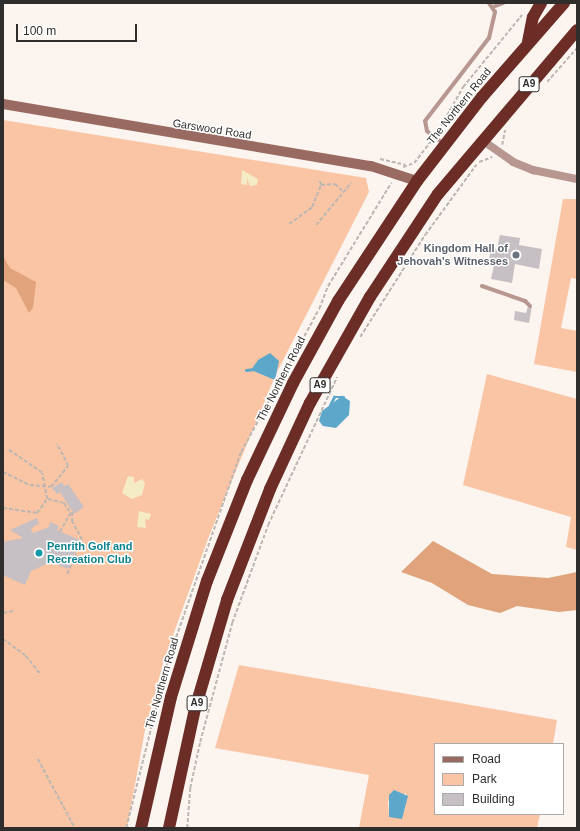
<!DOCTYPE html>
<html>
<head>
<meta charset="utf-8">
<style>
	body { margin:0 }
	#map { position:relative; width:580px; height:831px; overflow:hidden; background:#fbf4ef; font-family:Helvetica,sans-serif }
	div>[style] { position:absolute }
	.green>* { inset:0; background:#f9c5a4 }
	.forest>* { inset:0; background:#e0a37b }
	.sand>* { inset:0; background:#f5ecc6 }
	.water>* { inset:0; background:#5da7cb }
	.stream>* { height:2.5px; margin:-1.25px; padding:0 1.25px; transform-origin:1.25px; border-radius:1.25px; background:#5da7cb }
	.building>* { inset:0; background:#c6bfc3 }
	.path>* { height:1.5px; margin-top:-0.75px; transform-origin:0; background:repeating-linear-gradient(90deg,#bcb7b3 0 4px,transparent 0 6px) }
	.lane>* { height:4px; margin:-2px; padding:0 2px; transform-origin:2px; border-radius:2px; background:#b89791 }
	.street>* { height:8px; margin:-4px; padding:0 4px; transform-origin:4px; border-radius:4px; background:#b89791 }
	.secondary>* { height:10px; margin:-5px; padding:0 5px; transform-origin:5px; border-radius:5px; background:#996a62 }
	.highway>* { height:12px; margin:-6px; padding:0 6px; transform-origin:6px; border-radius:6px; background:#6b2d25 }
	.dots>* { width:11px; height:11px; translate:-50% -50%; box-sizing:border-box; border:2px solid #fff; border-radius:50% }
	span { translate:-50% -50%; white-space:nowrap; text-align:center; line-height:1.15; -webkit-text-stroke:3px #fff; paint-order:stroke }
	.shield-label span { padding:1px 3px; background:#fff; border:1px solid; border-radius:3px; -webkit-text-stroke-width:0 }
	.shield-label { font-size:10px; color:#302e2c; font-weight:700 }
	.street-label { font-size:11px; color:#302e2c }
	.worship-label { font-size:11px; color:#5b616d; font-weight:700 }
	.right { translate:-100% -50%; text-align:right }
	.culture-label { font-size:11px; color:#0d838f; font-weight:700 }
	.left { translate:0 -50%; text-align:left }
	.frame { position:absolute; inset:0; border:4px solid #302e2c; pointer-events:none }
	.legend { position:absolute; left:434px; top:743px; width:130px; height:72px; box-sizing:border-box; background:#fff; border:1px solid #acabab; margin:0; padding:5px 7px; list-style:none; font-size:12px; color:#302e2c }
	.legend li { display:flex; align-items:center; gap:8px; height:20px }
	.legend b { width:20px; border:1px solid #acabab }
	.scale { position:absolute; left:16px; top:24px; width:121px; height:18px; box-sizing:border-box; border:2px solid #302e2c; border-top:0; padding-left:5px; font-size:12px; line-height:14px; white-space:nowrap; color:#302e2c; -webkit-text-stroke:3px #fff; paint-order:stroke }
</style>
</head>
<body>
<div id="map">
	<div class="green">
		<div style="clip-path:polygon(3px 120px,366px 178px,369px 192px,276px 374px,209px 536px,164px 660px,145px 730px,127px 828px,3px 828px)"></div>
		<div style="clip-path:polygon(563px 199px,577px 199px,577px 279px,571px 278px,561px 328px,577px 331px,577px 372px,534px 364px)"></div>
		<div style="clip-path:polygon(487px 374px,577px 399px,577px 550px,566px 547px,571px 517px,463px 485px)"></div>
		<div style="clip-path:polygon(evenodd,239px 665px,557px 720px,553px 744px,435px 744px,435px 814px,540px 814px,537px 828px,359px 828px,369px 775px,215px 748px,239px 665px,406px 793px,405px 810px,389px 816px,388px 801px,406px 793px)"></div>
	</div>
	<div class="forest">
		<div style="clip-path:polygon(3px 256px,10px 268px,36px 282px,33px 308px,29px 313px,16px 288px,3px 280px)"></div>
		<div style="clip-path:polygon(433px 541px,492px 574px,548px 578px,577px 572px,577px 610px,559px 612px,517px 606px,500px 613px,468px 605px,432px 583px,401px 572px)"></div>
	</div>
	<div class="sand">
		<div style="clip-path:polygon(242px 170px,258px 179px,257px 185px,250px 186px,247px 179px,247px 185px,241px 184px)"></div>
		<div style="clip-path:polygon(128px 476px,134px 477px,134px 483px,142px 479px,145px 483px,142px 495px,132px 499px,122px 493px)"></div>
		<div style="clip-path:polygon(139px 511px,151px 514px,149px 520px,145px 519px,146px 528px,137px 527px)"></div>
	</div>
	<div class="water">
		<div style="clip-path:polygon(270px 353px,279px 361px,275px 380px,251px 370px,258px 360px)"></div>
		<div style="clip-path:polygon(342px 396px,350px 401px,349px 415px,336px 428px,323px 426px,319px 421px,322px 411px)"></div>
		<div style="clip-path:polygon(394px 790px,408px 796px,402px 819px,389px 817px,389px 795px)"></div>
	</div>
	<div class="stream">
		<div style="left:246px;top:370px;width:8px;rotate:-7deg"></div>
		<div style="left:330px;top:405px;width:9px;rotate:-63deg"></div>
		<div style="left:334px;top:397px;width:10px"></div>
	</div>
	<div class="building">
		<div style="clip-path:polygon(500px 235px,520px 238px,519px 245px,542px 249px,539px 269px,515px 264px,512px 283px,491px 279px,495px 261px,489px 260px,491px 248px,497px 249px)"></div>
		<div style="clip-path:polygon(528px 306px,532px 306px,529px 323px,514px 320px,515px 311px,526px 313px)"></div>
		<div style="clip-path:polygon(62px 482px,64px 486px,68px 484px,84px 507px,74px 514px,60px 492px,57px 494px,52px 488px)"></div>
		<div style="clip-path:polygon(37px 518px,39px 523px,31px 529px,33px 533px,49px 527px,50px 522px,59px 526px,57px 530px,80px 540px,68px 569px,51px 562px,31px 571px,25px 585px,3px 575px,3px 542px,23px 538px,10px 530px)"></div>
	</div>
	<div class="path">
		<div style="left:547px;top:82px;width:45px;rotate:-48.6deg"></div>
		<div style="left:438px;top:131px;width:51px;rotate:-60.4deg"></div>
		<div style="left:463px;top:87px;width:93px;rotate:-50.7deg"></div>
		<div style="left:502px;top:145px;width:15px;rotate:-79deg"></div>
		<div style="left:380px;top:159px;width:26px;rotate:13deg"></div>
		<div style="left:479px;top:162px;width:14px;rotate:-21deg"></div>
		<div style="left:403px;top:167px;width:12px;rotate:-20deg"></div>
		<div style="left:414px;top:163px;width:28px;rotate:-52deg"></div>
		<div style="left:321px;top:185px;width:14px;rotate:-4deg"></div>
		<div style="left:335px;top:184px;width:12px;rotate:42deg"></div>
		<div style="left:289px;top:224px;width:29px;rotate:-36deg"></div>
		<div style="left:312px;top:207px;width:24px;rotate:-68deg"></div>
		<div style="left:321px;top:185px;width:5px;rotate:-112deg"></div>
		<div style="left:316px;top:225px;width:55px;rotate:-50.2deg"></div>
		<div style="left:360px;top:337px;width:121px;rotate:-57.5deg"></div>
		<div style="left:425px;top:235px;width:87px;rotate:-53.9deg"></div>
		<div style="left:3px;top:472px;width:30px;rotate:26deg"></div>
		<div style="left:30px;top:485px;width:21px;rotate:5deg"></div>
		<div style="left:51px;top:487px;width:27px;rotate:-51deg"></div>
		<div style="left:68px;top:466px;width:25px;rotate:-117deg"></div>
		<div style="left:48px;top:499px;width:16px;rotate:14deg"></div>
		<div style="left:64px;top:503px;width:12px;rotate:55deg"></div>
		<div style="left:71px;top:513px;width:22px;rotate:120deg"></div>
		<div style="left:3px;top:508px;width:34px;rotate:8deg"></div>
		<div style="left:37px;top:513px;width:17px;rotate:-54deg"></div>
		<div style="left:47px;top:499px;width:26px;rotate:-101deg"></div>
		<div style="left:42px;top:473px;width:42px;rotate:-145.6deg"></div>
		<div style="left:67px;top:574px;width:37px;rotate:-66deg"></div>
		<div style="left:82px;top:540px;width:21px;rotate:-119deg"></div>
		<div style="left:72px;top:522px;width:11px;rotate:-90deg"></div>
		<div style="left:3px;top:613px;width:10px;rotate:-11deg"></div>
		<div style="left:3px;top:639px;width:29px;rotate:36deg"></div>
		<div style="left:26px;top:656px;width:22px;rotate:51deg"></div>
		<div style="left:38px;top:759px;width:78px;rotate:61.8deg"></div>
		<div style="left:126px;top:828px;width:173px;rotate:-76deg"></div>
		<div style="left:168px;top:660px;width:220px;rotate:-70.7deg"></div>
		<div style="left:241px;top:452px;width:163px;rotate:-61.4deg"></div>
		<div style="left:319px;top:309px;width:25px;rotate:-69deg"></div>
		<div style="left:328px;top:286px;width:121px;rotate:-58.5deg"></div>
		<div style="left:187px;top:828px;width:40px;rotate:-85.7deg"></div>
		<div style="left:190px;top:788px;width:47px;rotate:-77.7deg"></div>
		<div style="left:200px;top:742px;width:123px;rotate:-74.9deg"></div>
		<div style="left:232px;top:623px;width:104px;rotate:-69.8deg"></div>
		<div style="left:268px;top:525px;width:163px;rotate:-65deg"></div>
	</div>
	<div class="lane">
		<div style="left:493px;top:7px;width:11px;rotate:-22deg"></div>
		<div style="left:444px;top:144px;width:21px;rotate:-143deg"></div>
		<div style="left:427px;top:131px;width:10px;rotate:-101deg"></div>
		<div style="left:425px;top:121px;width:105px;rotate:-52.4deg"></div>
		<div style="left:489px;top:38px;width:27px;rotate:-77deg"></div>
		<div style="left:495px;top:12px;width:11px;rotate:-124deg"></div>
		<div style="left:482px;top:286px;width:46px;rotate:19.2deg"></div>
		<div style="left:525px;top:301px;width:7px;rotate:45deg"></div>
	</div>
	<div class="street">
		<div style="left:482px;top:140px;width:38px;rotate:35deg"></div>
		<div style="left:513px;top:162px;width:22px;rotate:22deg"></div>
		<div style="left:533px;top:170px;width:45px;rotate:11.6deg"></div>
	</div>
	<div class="secondary">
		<div style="left:3px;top:104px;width:373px;rotate:9.6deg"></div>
		<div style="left:371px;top:166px;width:48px;rotate:18.1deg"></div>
	</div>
	<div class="highway">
		<div style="left:528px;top:42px;width:25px;rotate:-79deg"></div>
		<div style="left:533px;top:17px;width:16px;rotate:-60deg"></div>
		<div style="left:141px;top:828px;width:134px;rotate:-77.1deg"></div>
		<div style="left:171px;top:697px;width:121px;rotate:-72.8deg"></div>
		<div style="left:207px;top:581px;width:109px;rotate:-68.4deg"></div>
		<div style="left:247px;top:480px;width:107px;rotate:-64.6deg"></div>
		<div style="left:293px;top:383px;width:94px;rotate:-61.2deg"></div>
		<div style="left:338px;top:301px;width:144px;rotate:-56.6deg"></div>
		<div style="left:417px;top:181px;width:106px;rotate:-52.3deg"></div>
		<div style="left:482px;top:97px;width:125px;rotate:-48.9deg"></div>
		<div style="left:169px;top:828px;width:122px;rotate:-77.7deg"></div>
		<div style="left:195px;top:709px;width:114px;rotate:-73.6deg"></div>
		<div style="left:227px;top:600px;width:119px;rotate:-68.8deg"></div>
		<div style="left:270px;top:489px;width:95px;rotate:-65.1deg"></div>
		<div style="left:310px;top:403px;width:122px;rotate:-60.5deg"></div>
		<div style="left:370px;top:297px;width:123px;rotate:-56.6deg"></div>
		<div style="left:438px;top:194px;width:215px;rotate:-49.7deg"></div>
	</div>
	<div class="dots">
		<div style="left:516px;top:255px;background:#6b7280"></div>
		<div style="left:39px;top:553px;background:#0f9aa8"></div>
	</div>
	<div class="shield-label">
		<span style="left:529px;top:84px">A9</span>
		<span style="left:320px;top:385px">A9</span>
		<span style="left:197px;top:703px">A9</span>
	</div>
	<div class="street-label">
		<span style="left:459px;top:106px;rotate:-51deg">The Northern Road</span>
		<span style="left:212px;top:129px;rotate:9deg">Garswood Road</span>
		<span style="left:281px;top:379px;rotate:-63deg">The Northern Road</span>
		<span style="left:162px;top:683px;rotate:-74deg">The Northern Road</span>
	</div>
	<div class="worship-label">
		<span class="right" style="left:508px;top:255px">Kingdom Hall of<br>Jehovah's Witnesses</span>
	</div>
	<div class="culture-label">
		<span class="left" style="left:47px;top:553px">Penrith Golf and<br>Recreation Club</span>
	</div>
	<div class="frame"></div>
	<ul class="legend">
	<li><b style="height:5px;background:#996a62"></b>Road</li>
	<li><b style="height:11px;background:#f9c5a4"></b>Park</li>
	<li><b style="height:11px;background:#c6bfc3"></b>Building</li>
	</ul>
	<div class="scale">100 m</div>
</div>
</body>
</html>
